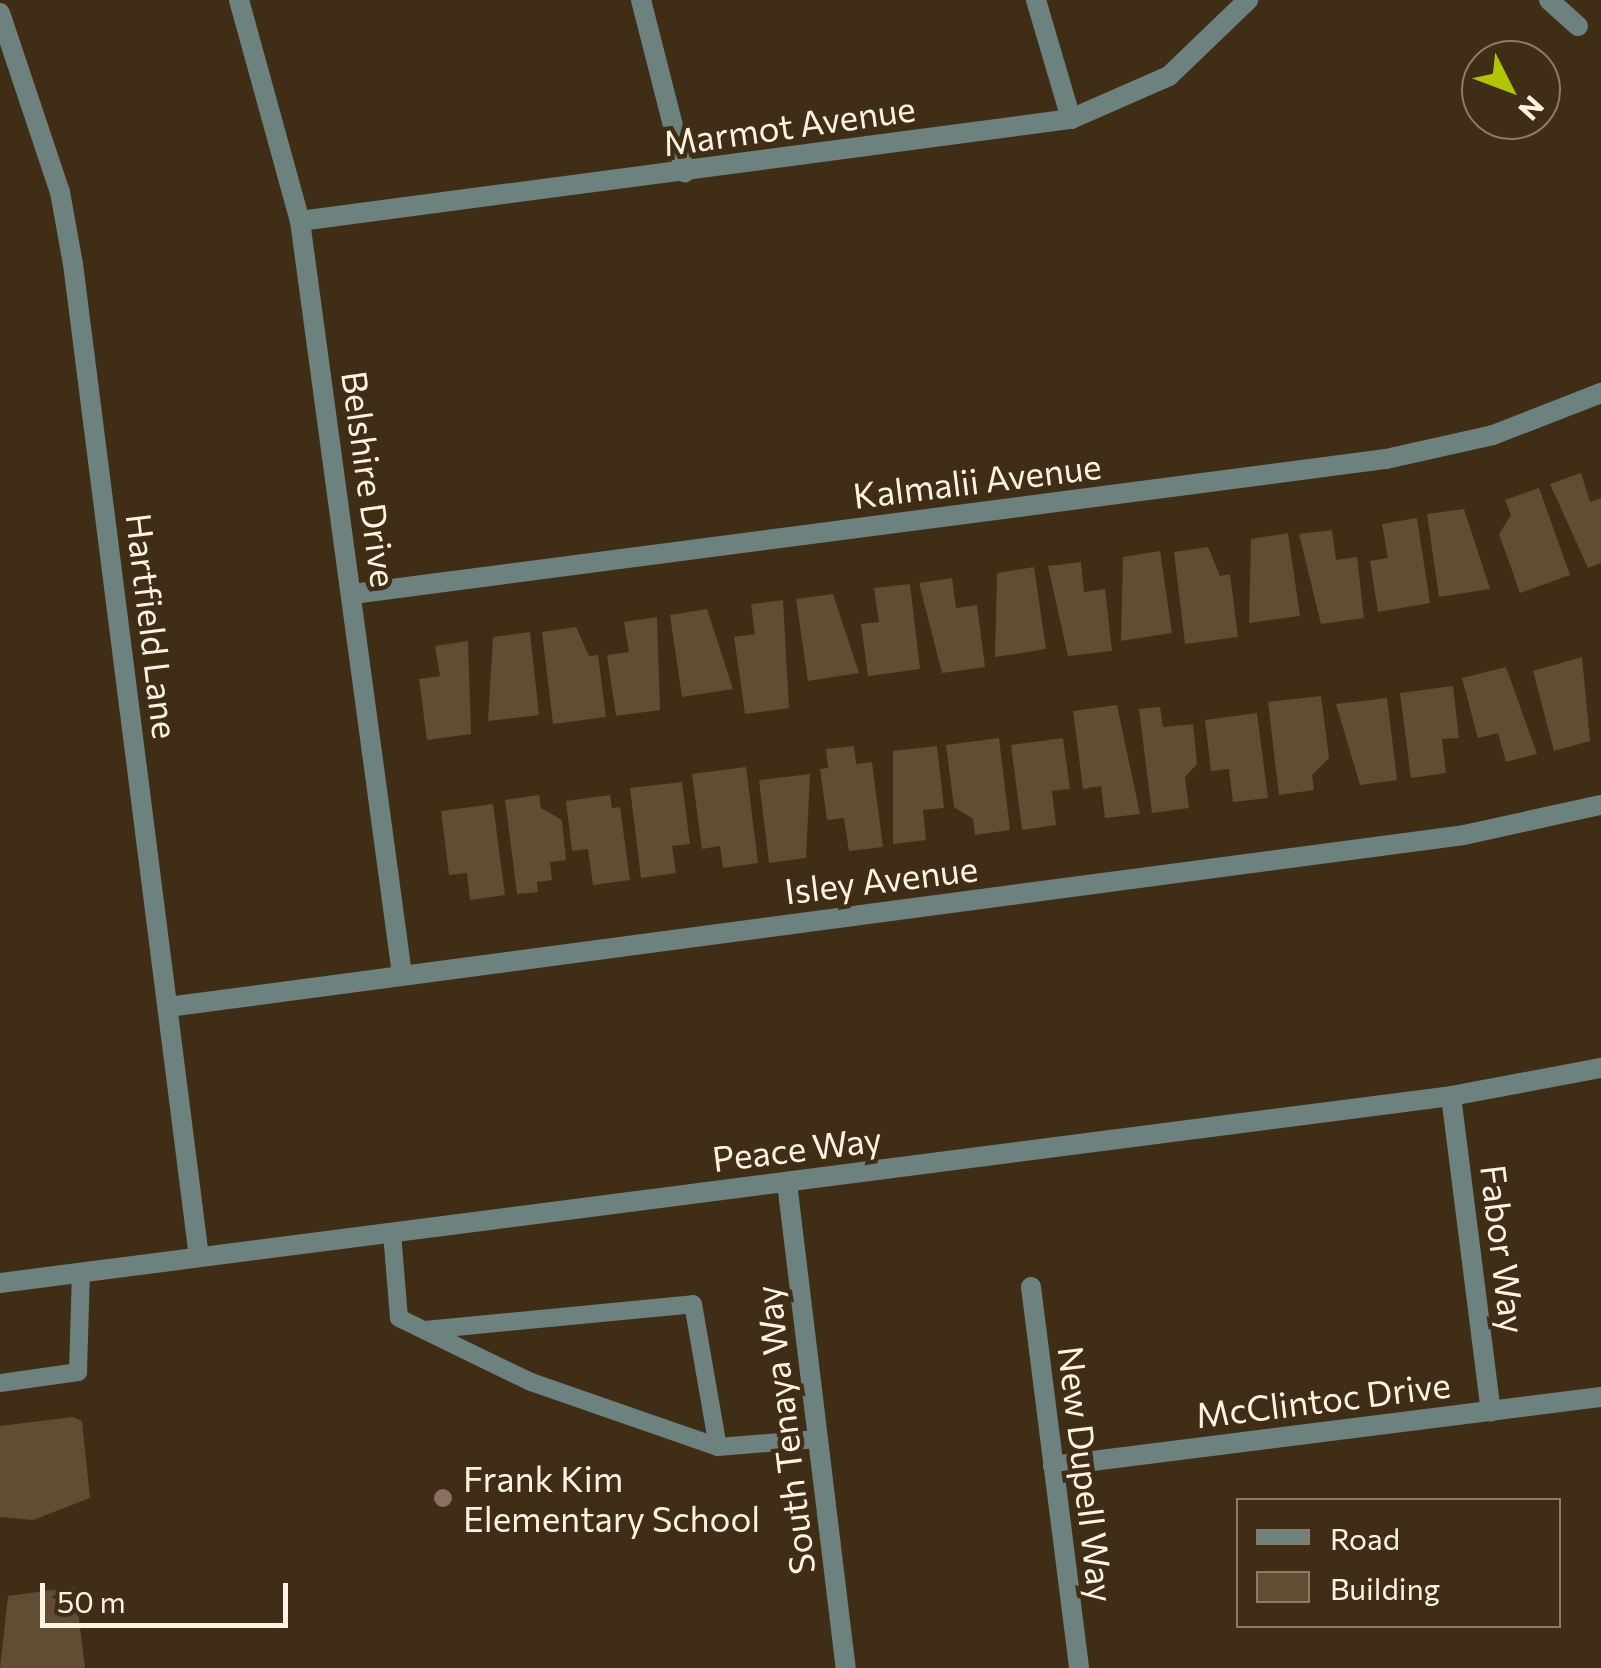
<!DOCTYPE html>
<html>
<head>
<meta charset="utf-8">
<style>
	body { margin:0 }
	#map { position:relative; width:1601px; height:1668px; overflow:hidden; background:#3f2d15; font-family:Commissioner,sans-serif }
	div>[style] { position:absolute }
	.building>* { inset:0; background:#604d34 }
	.service>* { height:18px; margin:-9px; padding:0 9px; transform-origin:9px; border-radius:9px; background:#6d817f }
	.minor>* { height:20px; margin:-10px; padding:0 10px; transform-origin:10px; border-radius:10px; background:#6d817f }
	.tertiary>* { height:20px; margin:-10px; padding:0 10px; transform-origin:10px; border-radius:10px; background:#6d817f }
	.dots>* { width:28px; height:28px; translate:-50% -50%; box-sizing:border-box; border:5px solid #3f2d15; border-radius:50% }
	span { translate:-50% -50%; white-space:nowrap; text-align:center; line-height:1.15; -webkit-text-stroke:9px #3f2d15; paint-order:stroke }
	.street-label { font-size:35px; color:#fdf2e3 }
	.poi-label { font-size:35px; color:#fdf2e3 }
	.left { translate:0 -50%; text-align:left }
	.legend { position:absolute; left:1236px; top:1498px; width:325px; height:130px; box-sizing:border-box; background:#3f2d15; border:2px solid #8b7c67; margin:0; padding:12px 18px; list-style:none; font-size:30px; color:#fdf2e3 }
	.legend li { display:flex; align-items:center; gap:20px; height:50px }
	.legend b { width:50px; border:2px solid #8b7c67 }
	.north { position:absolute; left:1461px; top:40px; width:100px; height:100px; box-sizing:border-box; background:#3f2d15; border:2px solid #8b7c67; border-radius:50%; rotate:132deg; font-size:28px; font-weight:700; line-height:40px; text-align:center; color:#fdf2e3 }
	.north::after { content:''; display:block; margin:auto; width:35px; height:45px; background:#afc506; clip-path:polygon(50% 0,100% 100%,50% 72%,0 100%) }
	.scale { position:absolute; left:40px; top:1583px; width:248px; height:45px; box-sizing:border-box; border:5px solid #fdf2e3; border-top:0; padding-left:12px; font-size:30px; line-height:35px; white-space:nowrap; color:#fdf2e3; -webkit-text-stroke:8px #3f2d15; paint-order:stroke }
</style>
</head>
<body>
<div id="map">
	<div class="building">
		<div style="clip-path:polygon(1581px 473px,1590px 502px,1601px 498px,1601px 563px,1588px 568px,1550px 484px)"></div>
		<div style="clip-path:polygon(1539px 488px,1570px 575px,1520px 593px,1499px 534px,1511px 515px,1505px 500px)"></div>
		<div style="clip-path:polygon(1464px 509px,1490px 589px,1439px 597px,1427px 514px)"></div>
		<div style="clip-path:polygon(1417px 518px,1430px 603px,1378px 612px,1370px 561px,1388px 558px,1382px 524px)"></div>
		<div style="clip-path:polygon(1332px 530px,1336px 560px,1357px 557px,1364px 618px,1321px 624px,1299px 534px)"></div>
		<div style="clip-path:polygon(1288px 533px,1300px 616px,1249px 623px,1251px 539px)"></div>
		<div style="clip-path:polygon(1208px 547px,1220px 576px,1230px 574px,1238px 637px,1185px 644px,1174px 552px)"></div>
		<div style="clip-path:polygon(1160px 551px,1172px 633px,1121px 641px,1123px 557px)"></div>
		<div style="clip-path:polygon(1081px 562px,1084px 592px,1105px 589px,1112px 651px,1068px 656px,1048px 566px)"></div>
		<div style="clip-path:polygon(1034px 567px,1046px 649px,995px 657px,997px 573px)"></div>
		<div style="clip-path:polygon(952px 578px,956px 608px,977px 605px,985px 667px,942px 673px,919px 583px)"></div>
		<div style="clip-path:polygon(910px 584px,920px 669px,868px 676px,861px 624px,879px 622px,874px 588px)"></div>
		<div style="clip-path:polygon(833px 594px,859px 673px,808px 681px,796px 599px)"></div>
		<div style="clip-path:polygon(783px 600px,789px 708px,745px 714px,734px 637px,755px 634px,751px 604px)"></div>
		<div style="clip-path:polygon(707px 609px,733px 689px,682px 697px,670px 615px)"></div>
		<div style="clip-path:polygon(657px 617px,660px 710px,616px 716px,607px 655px,629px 652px,624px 622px)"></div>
		<div style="clip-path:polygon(576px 627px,589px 656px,598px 655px,606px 717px,553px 724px,542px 632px)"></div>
		<div style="clip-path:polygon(530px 632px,539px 715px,488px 721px,493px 637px)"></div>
		<div style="clip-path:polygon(468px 641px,471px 734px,427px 740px,419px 679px,440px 676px,435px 646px)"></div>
		<div style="clip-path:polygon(1582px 657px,1590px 741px,1554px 751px,1533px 671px)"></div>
		<div style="clip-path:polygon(1506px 667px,1537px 754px,1506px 762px,1498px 733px,1478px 738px,1462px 678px)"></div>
		<div style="clip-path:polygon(1453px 686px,1459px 738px,1442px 739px,1446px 773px,1411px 778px,1400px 693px)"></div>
		<div style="clip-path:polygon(1321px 696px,1329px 758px,1312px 775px,1314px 790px,1279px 795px,1268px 702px)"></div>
		<div style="clip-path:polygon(1387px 698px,1397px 780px,1360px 785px,1336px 704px)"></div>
		<div style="clip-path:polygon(1117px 705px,1140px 814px,1105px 818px,1101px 786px,1083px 789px,1073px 711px)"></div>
		<div style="clip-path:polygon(1160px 707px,1163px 727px,1193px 724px,1197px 764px,1185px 777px,1189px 808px,1152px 813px,1139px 709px)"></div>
		<div style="clip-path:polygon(1257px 713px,1268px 798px,1233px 802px,1229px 769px,1211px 771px,1205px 720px)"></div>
		<div style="clip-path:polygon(999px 738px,1010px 830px,975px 835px,973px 819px,954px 807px,946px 745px)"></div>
		<div style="clip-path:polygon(1063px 738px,1070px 789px,1052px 791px,1056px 825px,1022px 830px,1011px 745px)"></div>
		<div style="clip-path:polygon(854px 746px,856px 764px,872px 762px,883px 847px,849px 851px,844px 818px,827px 820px,820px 769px,828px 768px,826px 749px)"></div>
		<div style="clip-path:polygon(937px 746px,944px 808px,923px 810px,926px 840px,893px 844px,893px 751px)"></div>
		<div style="clip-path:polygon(746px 767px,758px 863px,723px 868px,720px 846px,702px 849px,692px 774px)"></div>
		<div style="clip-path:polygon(810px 774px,806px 858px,769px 863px,759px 780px)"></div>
		<div style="clip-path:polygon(682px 782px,690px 844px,672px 846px,676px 873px,641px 878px,630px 788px)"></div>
		<div style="clip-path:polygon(539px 795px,541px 808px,562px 820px,566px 860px,550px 862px,552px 880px,537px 882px,538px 892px,517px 894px,505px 800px)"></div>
		<div style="clip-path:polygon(610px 795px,612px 808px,620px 807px,630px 880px,593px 885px,588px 849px,572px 851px,566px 801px)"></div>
		<div style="clip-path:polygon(493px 804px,505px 895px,470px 900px,467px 873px,449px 875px,441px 811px)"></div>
		<div style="clip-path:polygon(73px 1417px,82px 1421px,90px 1498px,33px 1520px,0 1517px,0 1426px)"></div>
		<div style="clip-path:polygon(75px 1587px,85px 1668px,0 1668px,8px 1596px)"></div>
	</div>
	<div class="service">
		<div style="left:392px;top:1233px;width:85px;rotate:85.3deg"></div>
		<div style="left:399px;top:1318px;width:147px;rotate:25.9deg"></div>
		<div style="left:531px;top:1382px;width:198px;rotate:19.2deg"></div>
		<div style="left:718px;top:1447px;width:100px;rotate:-4.6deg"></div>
		<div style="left:425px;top:1330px;width:269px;rotate:-5.5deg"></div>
		<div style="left:693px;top:1304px;width:145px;rotate:80.1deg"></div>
		<div style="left:0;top:1383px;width:79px;rotate:-8deg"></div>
		<div style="left:78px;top:1372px;width:99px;rotate:-88.3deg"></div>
	</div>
	<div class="minor">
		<div style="left:239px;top:0;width:229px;rotate:74.6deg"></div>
		<div style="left:300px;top:221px;width:760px;rotate:82.29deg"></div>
		<div style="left:641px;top:0;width:178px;rotate:75.7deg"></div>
		<div style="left:1036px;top:0;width:124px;rotate:73.6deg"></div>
		<div style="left:1549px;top:0;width:39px;rotate:42deg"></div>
		<div style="left:300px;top:221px;width:778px;rotate:-7.54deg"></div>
		<div style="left:1071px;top:119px;width:107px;rotate:-23.7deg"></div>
		<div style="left:1169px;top:76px;width:110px;rotate:-43.9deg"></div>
		<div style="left:353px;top:594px;width:1042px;rotate:-7.45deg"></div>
		<div style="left:1386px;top:459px;width:110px;rotate:-12.6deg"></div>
		<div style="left:1493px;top:435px;width:116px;rotate:-21.3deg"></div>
		<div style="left:168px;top:1007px;width:1307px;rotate:-7.56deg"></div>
		<div style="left:1464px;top:835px;width:140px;rotate:-12.4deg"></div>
		<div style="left:1451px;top:1096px;width:318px;rotate:82.8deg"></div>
		<div style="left:1031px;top:1287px;width:384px;rotate:82.8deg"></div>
		<div style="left:1053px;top:1466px;width:552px;rotate:-7.18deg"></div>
	</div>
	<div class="tertiary">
		<div style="left:0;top:13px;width:189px;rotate:71.5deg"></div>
		<div style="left:60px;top:192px;width:73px;rotate:79.8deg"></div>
		<div style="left:73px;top:264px;width:1001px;rotate:82.77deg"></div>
		<div style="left:787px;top:1183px;width:489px;rotate:83.1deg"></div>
		<div style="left:0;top:1283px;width:1463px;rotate:-7.34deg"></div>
		<div style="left:1451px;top:1096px;width:153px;rotate:-10.6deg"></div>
	</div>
	<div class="dots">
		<div style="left:443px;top:1498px;background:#8d6e63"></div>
	</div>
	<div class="street-label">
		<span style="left:789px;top:125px;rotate:-8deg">Marmot Avenue</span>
		<span style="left:370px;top:479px;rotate:82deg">Belshire Drive</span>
		<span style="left:977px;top:480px;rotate:-7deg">Kalmalii Avenue</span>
		<span style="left:153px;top:626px;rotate:83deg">Hartfield Lane</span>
		<span style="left:881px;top:879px;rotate:-7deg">Isley Avenue</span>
		<span style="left:797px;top:1148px;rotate:-7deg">Peace Way</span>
		<span style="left:1504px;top:1249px;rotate:83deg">Fabor Way</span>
		<span style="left:1323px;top:1399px;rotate:-7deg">McClintoc Drive</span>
		<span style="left:784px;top:1430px;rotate:-97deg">South Tenaya Way</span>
		<span style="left:1087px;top:1474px;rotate:83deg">New Dupell Way</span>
	</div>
	<div class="poi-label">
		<span class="left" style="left:463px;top:1498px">Frank Kim<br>Elementary School</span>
	</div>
	<ul class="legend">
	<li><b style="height:12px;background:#6d817f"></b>Road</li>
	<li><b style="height:28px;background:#604d34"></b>Building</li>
	</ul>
	<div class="north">N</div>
	<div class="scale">50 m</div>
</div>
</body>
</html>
